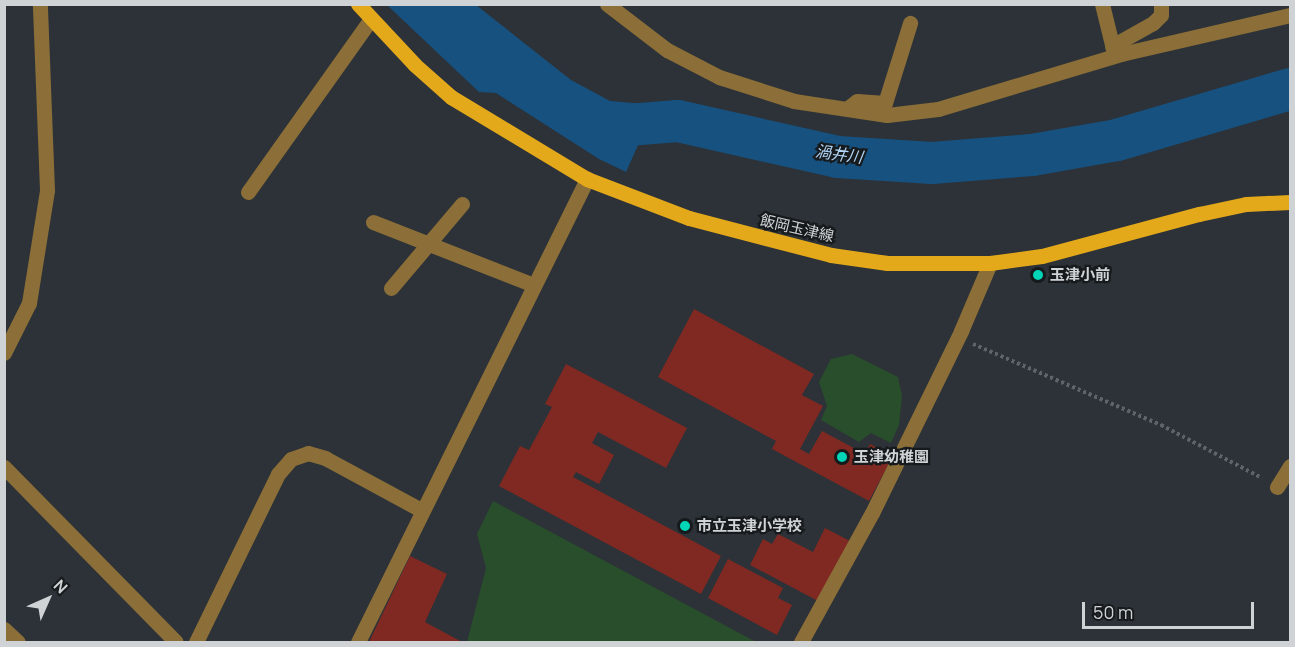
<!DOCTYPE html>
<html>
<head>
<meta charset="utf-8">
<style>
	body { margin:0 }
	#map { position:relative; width:1295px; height:647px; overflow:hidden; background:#2c3237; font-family:Manrope,"Noto Sans JP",sans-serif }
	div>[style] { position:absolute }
	.green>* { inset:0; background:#294e2b }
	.water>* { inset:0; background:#17517f }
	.river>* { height:42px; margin:-21px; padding:0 21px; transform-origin:21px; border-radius:21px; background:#17517f }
	.building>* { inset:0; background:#7f2922 }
	.path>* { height:4px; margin-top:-2px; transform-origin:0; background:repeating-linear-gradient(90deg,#5f6468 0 3px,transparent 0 6px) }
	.minor>* { height:15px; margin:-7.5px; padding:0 7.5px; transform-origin:7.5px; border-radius:7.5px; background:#8b6e38 }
	.major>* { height:15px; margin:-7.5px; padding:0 7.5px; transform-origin:7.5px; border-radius:7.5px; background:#e4a91b }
	.dots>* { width:16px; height:16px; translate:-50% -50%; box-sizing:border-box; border:3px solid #171a1c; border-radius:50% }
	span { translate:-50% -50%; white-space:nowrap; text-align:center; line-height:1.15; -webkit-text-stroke:4.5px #171a1c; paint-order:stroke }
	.street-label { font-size:15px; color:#cfd3d6 }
	.poi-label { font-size:15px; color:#cfd3d6; font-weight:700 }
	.left { translate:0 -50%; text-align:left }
	.water-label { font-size:16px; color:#b1d5f6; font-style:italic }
	.frame { position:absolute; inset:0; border:6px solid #cfd3d6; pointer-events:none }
	.north { position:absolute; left:18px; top:569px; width:60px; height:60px; -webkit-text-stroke:4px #171a1c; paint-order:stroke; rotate:45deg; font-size:16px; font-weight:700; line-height:24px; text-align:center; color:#cfd3d6 }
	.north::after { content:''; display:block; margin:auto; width:21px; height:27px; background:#cfd3d6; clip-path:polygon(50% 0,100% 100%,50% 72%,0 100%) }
	.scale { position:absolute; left:1082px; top:602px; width:172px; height:27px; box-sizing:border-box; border:3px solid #cfd3d6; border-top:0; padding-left:8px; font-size:18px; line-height:21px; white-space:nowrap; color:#cfd3d6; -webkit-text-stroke:4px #171a1c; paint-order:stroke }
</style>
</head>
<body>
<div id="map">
	<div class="green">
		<div style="clip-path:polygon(852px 354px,898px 377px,902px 396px,899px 425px,891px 443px,871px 433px,859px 442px,821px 420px,827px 406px,819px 382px,831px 359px)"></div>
		<div style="clip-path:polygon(493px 501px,756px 642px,467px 642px,486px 568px,477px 534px)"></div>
	</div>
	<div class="water">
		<div style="clip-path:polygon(387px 5px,476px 5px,571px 80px,610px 101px,656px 105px,626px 172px,599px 159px,496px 93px,479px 92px)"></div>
	</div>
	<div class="river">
		<div style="left:593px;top:121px;width:12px;rotate:31deg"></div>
		<div style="left:603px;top:127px;width:75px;rotate:-4.6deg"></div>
		<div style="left:678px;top:121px;width:164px;rotate:12.7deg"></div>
		<div style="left:838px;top:157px;width:94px;rotate:3.7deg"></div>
		<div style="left:932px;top:163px;width:100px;rotate:-4.6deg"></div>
		<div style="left:1032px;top:155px;width:86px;rotate:-10deg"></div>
		<div style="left:1117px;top:140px;width:180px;rotate:-16.4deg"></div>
	</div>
	<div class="building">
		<div style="clip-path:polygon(694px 309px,814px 374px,802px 395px,823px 406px,800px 449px,809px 454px,822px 431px,865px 454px,870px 444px,893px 456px,869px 501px,772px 449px,776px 441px,658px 377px)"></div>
		<div style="clip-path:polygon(566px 364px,687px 428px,666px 468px,598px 432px,592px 443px,614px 455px,599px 484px,576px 472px,573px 477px,721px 556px,701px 594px,499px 486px,520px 446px,529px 450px,552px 407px,545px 404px)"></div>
		<div style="clip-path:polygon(825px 528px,850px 541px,818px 601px,750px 565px,763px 539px,772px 544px,778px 534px,813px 552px)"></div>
		<div style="clip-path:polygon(410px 556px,447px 574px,425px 622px,462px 642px,369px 642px)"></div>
		<div style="clip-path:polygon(728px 559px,783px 588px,778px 598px,792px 605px,777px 635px,708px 598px)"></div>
	</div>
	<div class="path">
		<div style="left:973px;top:344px;width:205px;rotate:23.3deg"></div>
		<div style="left:1161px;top:425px;width:114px;rotate:27.7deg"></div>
	</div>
	<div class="minor">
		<div style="left:607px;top:4px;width:76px;rotate:37.5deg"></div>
		<div style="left:667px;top:50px;width:59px;rotate:27.4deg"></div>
		<div style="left:719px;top:77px;width:79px;rotate:17.7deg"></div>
		<div style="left:794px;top:101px;width:94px;rotate:8.6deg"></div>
		<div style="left:887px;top:115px;width:51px;rotate:-6.7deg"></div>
		<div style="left:938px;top:109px;width:191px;rotate:-16.7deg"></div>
		<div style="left:1121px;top:54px;width:173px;rotate:-13deg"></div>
		<div style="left:1102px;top:4px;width:50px;rotate:76.2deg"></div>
		<div style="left:1112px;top:46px;width:47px;rotate:-29.3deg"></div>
		<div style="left:1153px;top:23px;width:11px;rotate:-45deg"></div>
		<div style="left:1161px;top:15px;width:11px;rotate:-90deg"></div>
		<div style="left:848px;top:108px;width:11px;rotate:-38deg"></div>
		<div style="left:857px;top:101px;width:28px;rotate:4deg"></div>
		<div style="left:885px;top:103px;width:84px;rotate:-72.6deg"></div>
		<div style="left:248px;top:192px;width:212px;rotate:-54.6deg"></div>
		<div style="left:373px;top:222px;width:173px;rotate:21.4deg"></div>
		<div style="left:391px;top:288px;width:110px;rotate:-49.8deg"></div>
		<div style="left:4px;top:353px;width:56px;rotate:-63.4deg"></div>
		<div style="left:29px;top:303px;width:114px;rotate:-80.9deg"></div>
		<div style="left:47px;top:190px;width:186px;rotate:-92.2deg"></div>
		<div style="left:4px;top:467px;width:245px;rotate:45.5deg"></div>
		<div style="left:1277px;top:487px;width:25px;rotate:-58deg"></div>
		<div style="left:4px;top:629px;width:19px;rotate:43deg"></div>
		<div style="left:196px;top:642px;width:187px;rotate:-64deg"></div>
		<div style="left:278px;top:474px;width:20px;rotate:-49deg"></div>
		<div style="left:291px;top:459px;width:18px;rotate:-19deg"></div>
		<div style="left:308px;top:453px;width:18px;rotate:16deg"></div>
		<div style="left:325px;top:458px;width:109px;rotate:28.4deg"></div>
		<div style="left:358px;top:642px;width:517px;rotate:-63.68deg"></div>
		<div style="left:801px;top:642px;width:147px;rotate:-61.2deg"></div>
		<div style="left:872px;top:513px;width:203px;rotate:-63.9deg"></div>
		<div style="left:961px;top:331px;width:74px;rotate:-66.9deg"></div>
	</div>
	<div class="major">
		<div style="left:358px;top:4px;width:83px;rotate:46.9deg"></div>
		<div style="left:415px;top:65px;width:48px;rotate:41.6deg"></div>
		<div style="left:451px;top:97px;width:159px;rotate:31.1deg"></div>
		<div style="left:587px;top:179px;width:109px;rotate:20.9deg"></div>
		<div style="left:689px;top:218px;width:147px;rotate:14.6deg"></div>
		<div style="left:831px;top:255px;width:57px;rotate:8.1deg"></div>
		<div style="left:887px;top:263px;width:103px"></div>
		<div style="left:990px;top:263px;width:52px;rotate:-7.7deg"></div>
		<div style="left:1042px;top:256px;width:163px;rotate:-15deg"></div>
		<div style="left:1199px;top:214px;width:48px;rotate:-12deg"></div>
		<div style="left:1246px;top:204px;width:44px;rotate:-2.6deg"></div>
	</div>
	<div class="dots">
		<div style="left:1038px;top:275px;background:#00d5b7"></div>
		<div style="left:842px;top:457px;background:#00d5b7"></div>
		<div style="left:685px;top:526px;background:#00d5b7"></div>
	</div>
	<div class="street-label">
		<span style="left:797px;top:228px;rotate:13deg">飯岡玉津線</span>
	</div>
	<div class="poi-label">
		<span class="left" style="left:1050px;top:275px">玉津小前</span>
		<span class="left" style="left:854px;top:457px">玉津幼稚園</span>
		<span class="left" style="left:697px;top:526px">市立玉津小学校</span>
	</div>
	<div class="water-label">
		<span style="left:839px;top:154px;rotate:8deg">渦井川</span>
	</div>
	<div class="frame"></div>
	<div class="north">N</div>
	<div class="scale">50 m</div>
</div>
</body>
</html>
